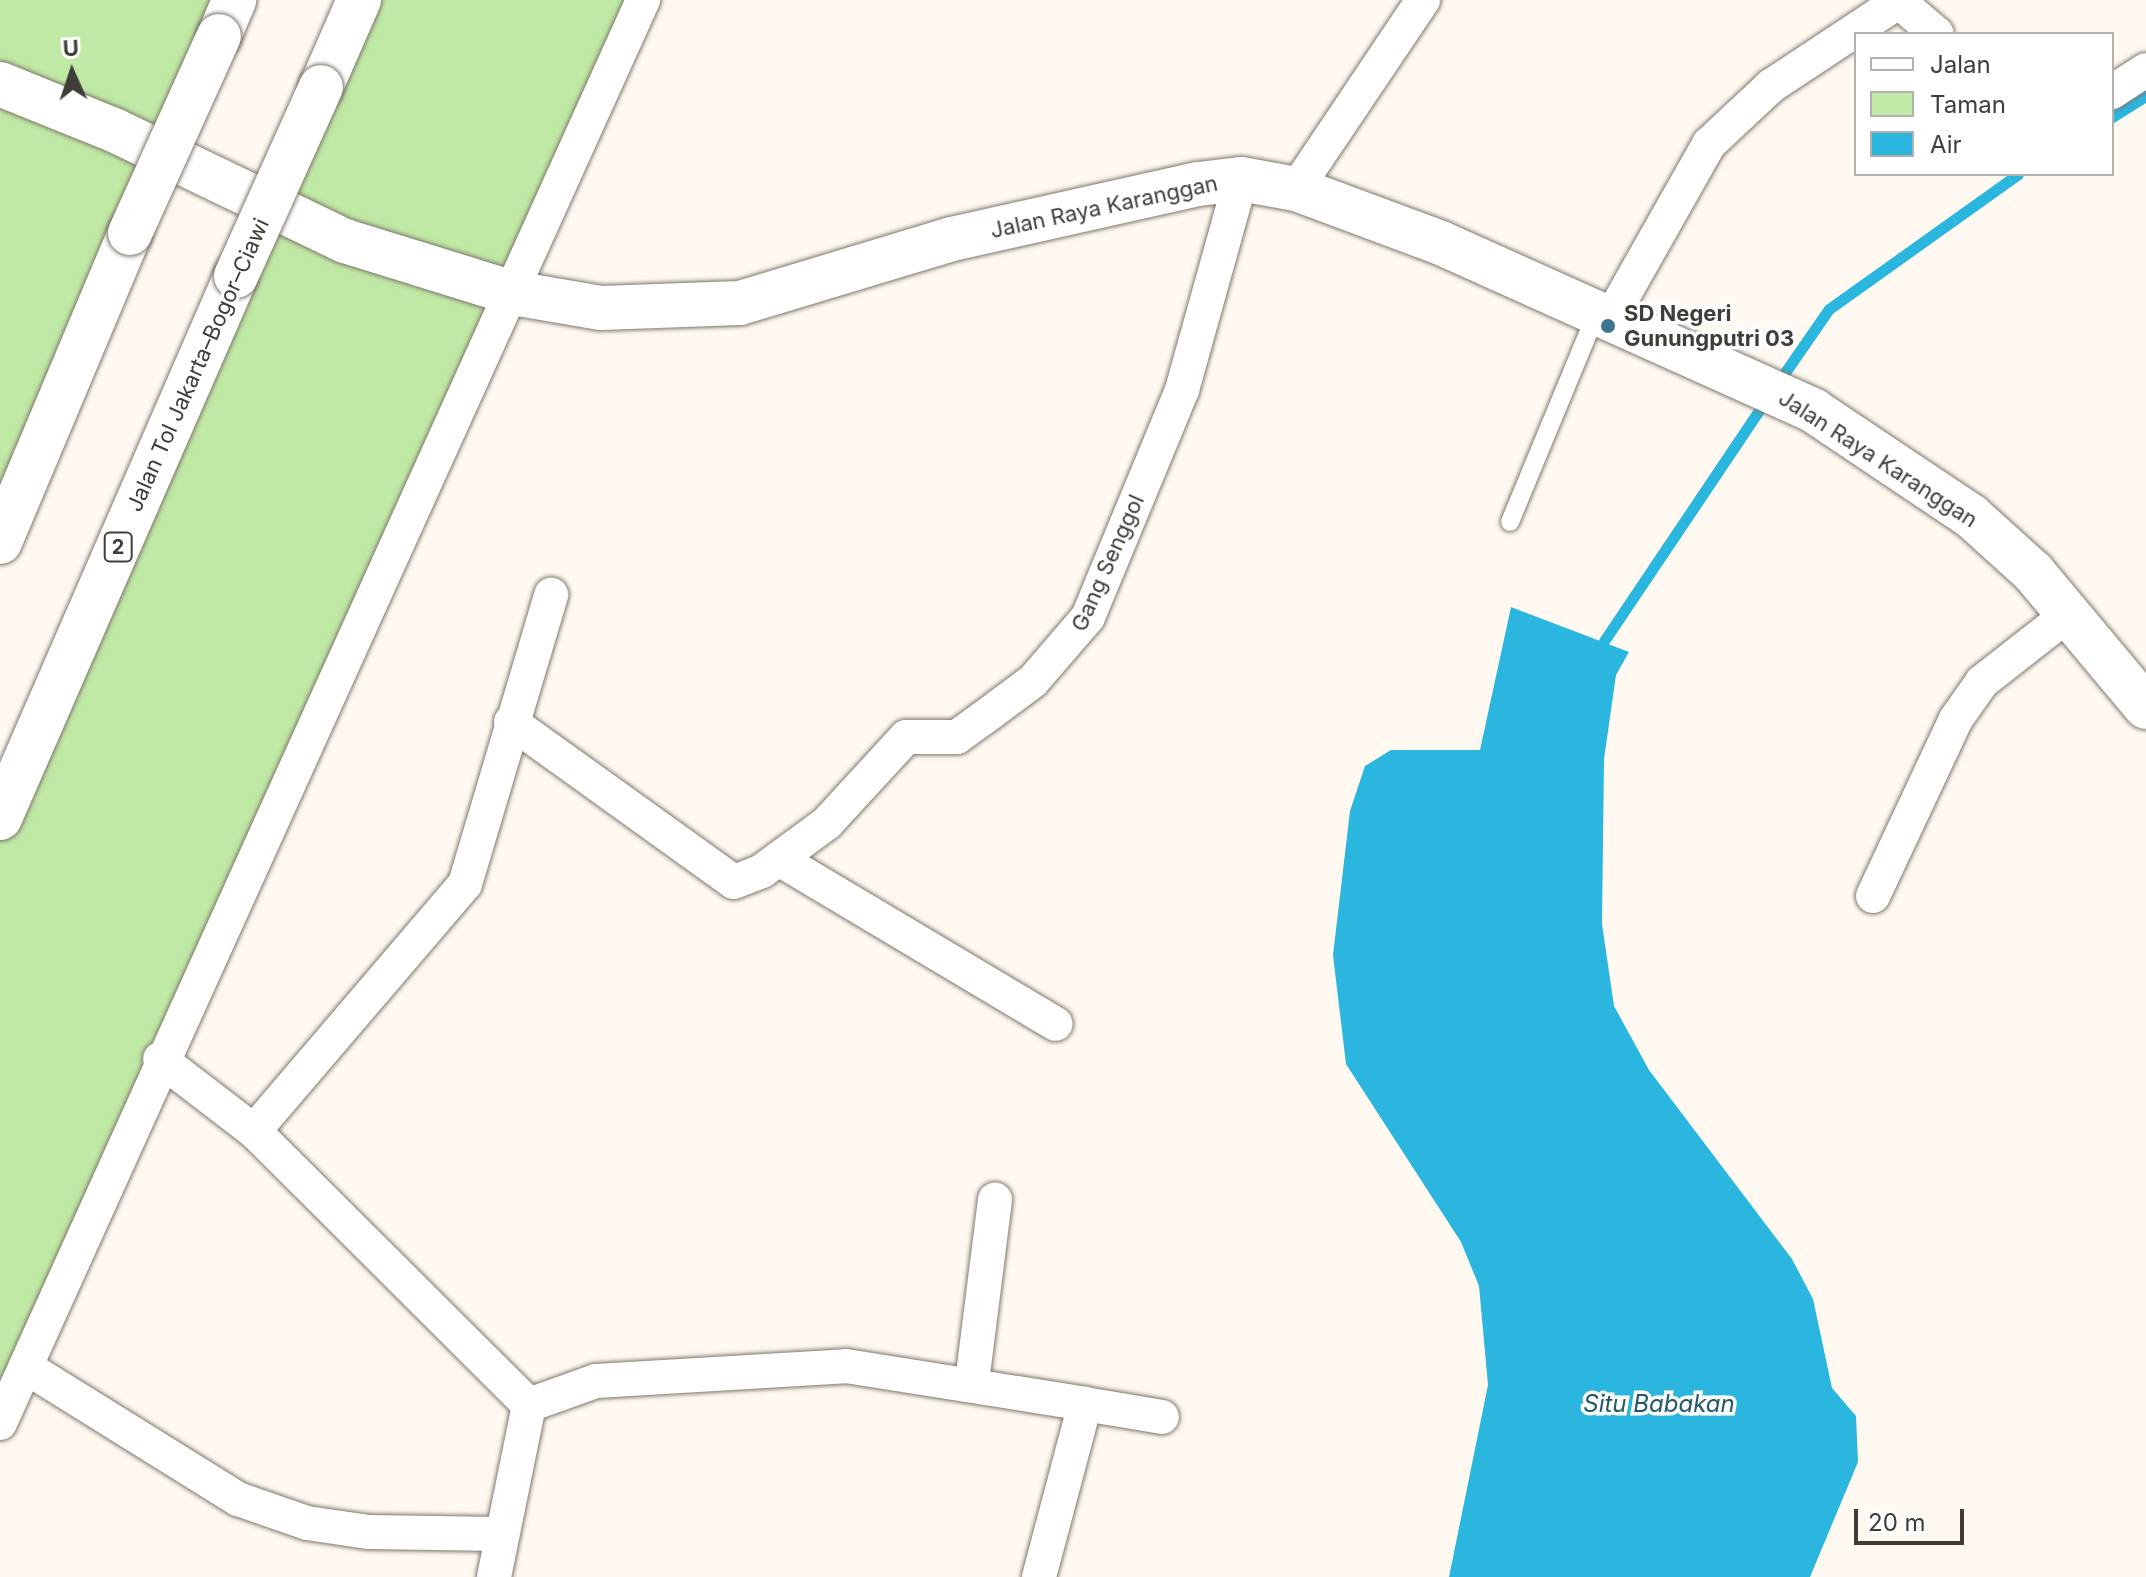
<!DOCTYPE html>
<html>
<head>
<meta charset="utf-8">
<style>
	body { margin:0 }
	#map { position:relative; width:2146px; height:1577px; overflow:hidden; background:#fff9f2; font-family:Inter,sans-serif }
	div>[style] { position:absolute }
	.green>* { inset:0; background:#c0e9a5 }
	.water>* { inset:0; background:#2ab6de }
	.stream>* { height:11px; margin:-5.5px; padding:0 5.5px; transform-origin:5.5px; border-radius:5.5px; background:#2ab6de }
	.roads { filter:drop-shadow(0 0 2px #7f776c) drop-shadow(0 0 2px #7f776c) }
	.lane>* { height:18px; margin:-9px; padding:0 9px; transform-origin:9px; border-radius:9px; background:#fff }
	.street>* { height:34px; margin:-17px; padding:0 17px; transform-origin:17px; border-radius:17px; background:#fff }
	.secondary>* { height:44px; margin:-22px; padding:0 22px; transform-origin:22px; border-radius:22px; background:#fff }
	.highway>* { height:44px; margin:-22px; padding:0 22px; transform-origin:22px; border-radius:22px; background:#fff }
	.bridges { filter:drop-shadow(0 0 2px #7f776c) drop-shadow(0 0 2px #7f776c) }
	.highway-bridge>* { height:44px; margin:-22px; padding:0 22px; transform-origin:22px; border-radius:22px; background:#fff }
	.dots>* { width:22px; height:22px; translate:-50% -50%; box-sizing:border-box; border:4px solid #fff; border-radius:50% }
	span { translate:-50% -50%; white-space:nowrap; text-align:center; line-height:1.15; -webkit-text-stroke:7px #fff; paint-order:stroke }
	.shield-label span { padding:2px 6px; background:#fff; border:2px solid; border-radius:6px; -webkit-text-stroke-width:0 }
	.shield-label { font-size:20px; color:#403c37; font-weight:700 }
	.street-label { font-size:22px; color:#403c37 }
	.poi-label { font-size:22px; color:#403c37; font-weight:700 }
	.left { translate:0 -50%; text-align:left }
	.water-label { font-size:24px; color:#24596a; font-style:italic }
	.legend { position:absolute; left:1854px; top:32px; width:260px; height:144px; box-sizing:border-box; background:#fff; border:2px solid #b3b1af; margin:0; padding:10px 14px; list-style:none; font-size:24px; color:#403c37 }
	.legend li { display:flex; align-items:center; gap:16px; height:40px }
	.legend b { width:40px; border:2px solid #b3b1af }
	.north { position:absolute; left:32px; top:32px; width:80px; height:80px; -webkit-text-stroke:6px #fff; paint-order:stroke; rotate:357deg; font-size:22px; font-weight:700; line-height:32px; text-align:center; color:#403c37 }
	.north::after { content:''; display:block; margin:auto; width:28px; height:36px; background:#403c37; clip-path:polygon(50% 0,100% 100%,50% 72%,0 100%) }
	.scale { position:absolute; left:1854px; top:1509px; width:110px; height:36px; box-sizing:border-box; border:4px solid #403c37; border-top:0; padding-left:10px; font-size:24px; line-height:28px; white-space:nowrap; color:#403c37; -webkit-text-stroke:6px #fff; paint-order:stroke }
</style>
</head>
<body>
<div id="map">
	<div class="green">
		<div style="clip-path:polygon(0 0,234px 0,0 542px)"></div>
		<div style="clip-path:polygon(358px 0,643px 0,0 1423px,0 818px)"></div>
	</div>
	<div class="water">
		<div style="clip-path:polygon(1511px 607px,1629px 652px,1616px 675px,1604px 759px,1602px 924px,1614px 1006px,1649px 1070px,1792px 1259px,1813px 1299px,1832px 1388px,1856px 1416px,1858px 1462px,1810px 1577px,1449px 1577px,1488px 1385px,1479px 1286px,1461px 1242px,1346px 1064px,1333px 955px,1350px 811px,1365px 766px,1391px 750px,1480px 750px)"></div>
	</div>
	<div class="stream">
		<div style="left:2112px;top:117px;width:40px;rotate:-32deg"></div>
		<div style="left:1777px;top:384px;width:91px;rotate:-55.3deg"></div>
		<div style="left:1829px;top:309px;width:232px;rotate:-35.5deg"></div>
		<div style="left:1604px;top:641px;width:293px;rotate:-56.1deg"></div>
	</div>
	<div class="roads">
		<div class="lane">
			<div style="left:1510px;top:522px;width:225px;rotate:-67.5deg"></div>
		</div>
		<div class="street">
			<div style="left:1897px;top:0;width:52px;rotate:40.4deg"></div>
			<div style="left:2112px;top:92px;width:40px;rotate:-32.9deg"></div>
			<div style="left:1296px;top:189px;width:228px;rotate:-56.1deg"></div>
			<div style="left:1610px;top:319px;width:201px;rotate:-60.5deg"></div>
			<div style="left:1709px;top:144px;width:85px;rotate:-43.1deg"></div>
			<div style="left:1771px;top:86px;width:156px;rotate:-33.5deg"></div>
			<div style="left:511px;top:722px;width:274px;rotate:35.7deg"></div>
			<div style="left:734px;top:882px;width:30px;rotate:-21deg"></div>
			<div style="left:762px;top:871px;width:81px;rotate:-36.4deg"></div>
			<div style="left:827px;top:823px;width:117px;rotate:-47.4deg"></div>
			<div style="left:906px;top:737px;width:51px"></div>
			<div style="left:957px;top:737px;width:31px;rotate:-36deg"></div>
			<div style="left:982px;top:719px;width:64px;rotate:-36.7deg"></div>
			<div style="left:1033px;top:681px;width:84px;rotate:-49.3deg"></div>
			<div style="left:1088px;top:617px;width:246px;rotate:-67.5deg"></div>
			<div style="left:1182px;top:390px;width:219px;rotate:-74.4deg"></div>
			<div style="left:779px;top:859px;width:322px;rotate:30.8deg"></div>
			<div style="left:1873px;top:896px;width:195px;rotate:-64.9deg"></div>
			<div style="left:1956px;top:719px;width:45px;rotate:-54.9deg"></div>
			<div style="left:1982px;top:682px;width:112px;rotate:-38.1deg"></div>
			<div style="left:160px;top:1059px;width:118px;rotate:37.5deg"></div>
			<div style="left:254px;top:1131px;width:388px;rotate:44.9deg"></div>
			<div style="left:529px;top:1405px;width:176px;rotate:101.5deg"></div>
			<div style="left:254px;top:1131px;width:325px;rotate:-49.5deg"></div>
			<div style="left:465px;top:884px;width:302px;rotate:-73.4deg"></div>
			<div style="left:29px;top:1369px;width:246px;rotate:31.9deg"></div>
			<div style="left:238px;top:1499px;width:73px;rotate:19.2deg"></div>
			<div style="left:307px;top:1523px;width:63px;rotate:8.3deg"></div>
			<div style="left:369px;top:1532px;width:132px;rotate:0.9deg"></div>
			<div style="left:972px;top:1382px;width:184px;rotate:-82.8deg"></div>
			<div style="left:1085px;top:1404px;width:78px;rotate:9.6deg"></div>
			<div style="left:529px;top:1405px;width:71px;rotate:-19.7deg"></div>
			<div style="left:596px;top:1381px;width:250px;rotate:-3.4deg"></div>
			<div style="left:846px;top:1366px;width:242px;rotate:9deg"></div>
			<div style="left:1085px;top:1404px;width:179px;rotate:104.9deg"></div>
			<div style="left:0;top:1423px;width:1562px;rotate:-65.68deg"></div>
		</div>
		<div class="secondary">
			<div style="left:0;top:84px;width:123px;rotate:22deg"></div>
			<div style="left:114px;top:130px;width:256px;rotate:25.7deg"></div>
			<div style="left:345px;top:241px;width:176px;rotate:17.2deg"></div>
			<div style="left:513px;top:293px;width:89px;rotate:9.7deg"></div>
			<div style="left:601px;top:308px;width:139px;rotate:-2.1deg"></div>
			<div style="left:740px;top:303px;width:221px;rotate:-16.8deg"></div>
			<div style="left:952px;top:239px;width:252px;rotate:-12.6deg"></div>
			<div style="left:1198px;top:184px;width:43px;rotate:-6.6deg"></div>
			<div style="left:1241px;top:179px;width:56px;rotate:10.3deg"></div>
			<div style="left:1296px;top:189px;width:155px;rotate:20.4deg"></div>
			<div style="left:1441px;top:243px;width:409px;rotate:24.2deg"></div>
			<div style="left:1814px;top:411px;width:189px;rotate:33.8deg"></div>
			<div style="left:1971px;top:516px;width:84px;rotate:42.1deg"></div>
			<div style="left:2033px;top:572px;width:176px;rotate:50.1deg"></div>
		</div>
		<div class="highway">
			<div style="left:219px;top:36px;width:39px;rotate:-67deg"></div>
			<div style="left:321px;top:87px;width:95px;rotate:-66.4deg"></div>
			<div style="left:0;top:542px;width:335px;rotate:-67.2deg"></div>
			<div style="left:0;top:818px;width:591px;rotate:-66.47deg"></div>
		</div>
	</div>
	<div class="bridges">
		<div class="highway-bridge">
			<div style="left:130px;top:233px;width:216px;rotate:-65.7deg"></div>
			<div style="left:236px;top:276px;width:207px;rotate:-65.8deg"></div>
		</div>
	</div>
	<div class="dots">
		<div style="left:1608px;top:326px;background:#3c758e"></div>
	</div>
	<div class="shield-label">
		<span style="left:118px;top:547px">2</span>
	</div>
	<div class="street-label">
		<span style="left:1104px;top:207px;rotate:-12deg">Jalan Raya Karanggan</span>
		<span style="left:198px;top:365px;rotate:-66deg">Jalan Tol Jakarta–Bogor–Ciawi</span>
		<span style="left:1878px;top:459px;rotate:33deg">Jalan Raya Karanggan</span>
		<span style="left:1108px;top:563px;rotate:-66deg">Gang Senggol</span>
	</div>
	<div class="poi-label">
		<span class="left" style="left:1624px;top:326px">SD Negeri<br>Gunungputri 03</span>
	</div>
	<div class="water-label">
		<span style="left:1659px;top:1404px">Situ Babakan</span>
	</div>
	<ul class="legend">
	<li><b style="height:10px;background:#fff"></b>Jalan</li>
	<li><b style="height:22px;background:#c0e9a5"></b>Taman</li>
	<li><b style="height:22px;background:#2ab6de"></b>Air</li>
	</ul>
	<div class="north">U</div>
	<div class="scale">20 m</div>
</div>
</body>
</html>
